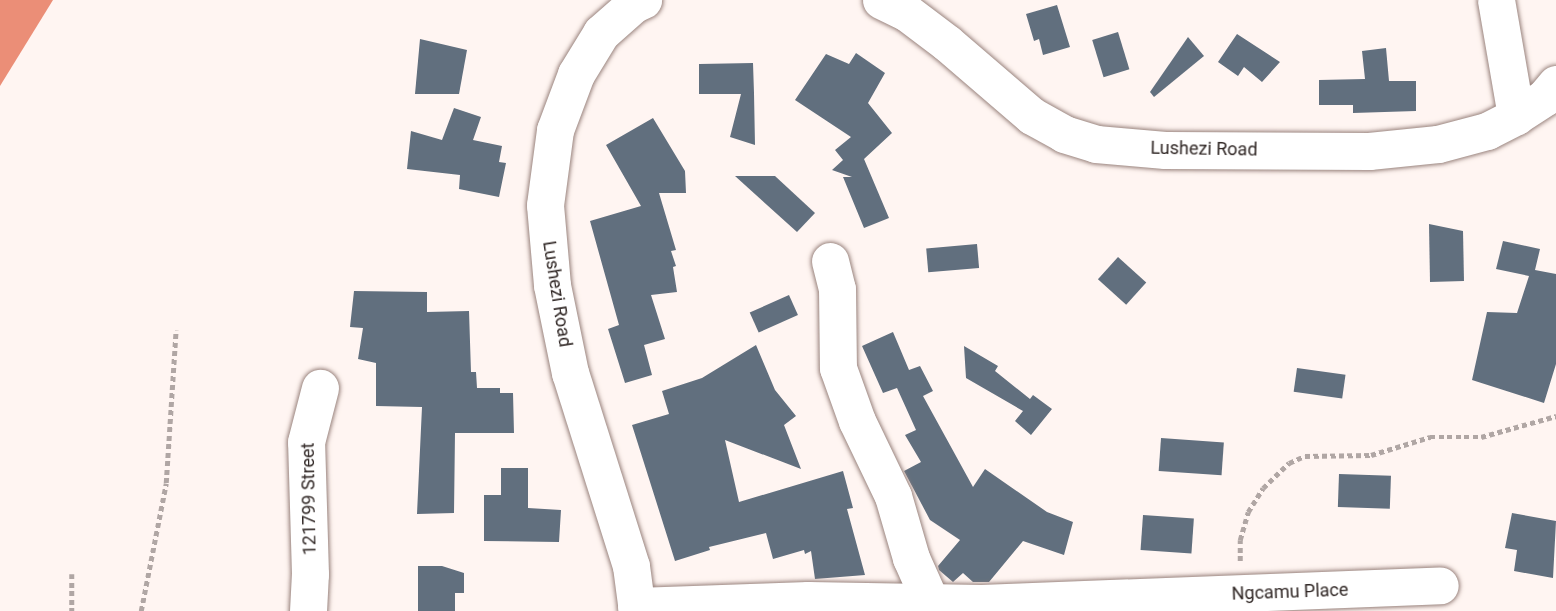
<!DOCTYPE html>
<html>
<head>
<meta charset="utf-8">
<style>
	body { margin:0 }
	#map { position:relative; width:1556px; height:611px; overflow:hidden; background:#fff5f2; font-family:Roboto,sans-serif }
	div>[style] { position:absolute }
	.water>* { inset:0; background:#eb8e77 }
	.building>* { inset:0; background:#616f7e; transform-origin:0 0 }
	.path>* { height:4.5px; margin-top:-2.25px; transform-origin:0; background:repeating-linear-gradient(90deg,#b0a6a4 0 5px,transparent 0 8.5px) }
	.roads { filter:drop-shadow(0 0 2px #9a847e) drop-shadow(0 0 2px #9a847e) }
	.minor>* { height:37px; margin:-18.5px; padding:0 18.5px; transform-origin:18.5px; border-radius:18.5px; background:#fff }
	span { translate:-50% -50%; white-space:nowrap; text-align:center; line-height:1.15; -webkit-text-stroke:7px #fff; paint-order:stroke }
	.street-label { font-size:18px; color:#302725 }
</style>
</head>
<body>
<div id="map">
	<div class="water">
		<div style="clip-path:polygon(0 0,53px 0,0 86px)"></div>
	</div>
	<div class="building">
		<div style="clip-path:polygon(1057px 5px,1070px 47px,1043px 55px,1039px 39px,1034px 41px,1026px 14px)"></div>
		<div style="left:1118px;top:32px;width:39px;height:27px;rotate:73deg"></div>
		<div style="clip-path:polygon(1237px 34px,1280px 62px,1262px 82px,1244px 67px,1238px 76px,1218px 62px)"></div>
		<div style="clip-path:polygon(1188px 37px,1204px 56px,1154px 97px,1150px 92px)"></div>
		<div style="clip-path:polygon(420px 39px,467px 50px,459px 94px,415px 94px)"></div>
		<div style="clip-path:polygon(1386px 48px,1389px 81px,1416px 81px,1416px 111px,1353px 113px,1353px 105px,1319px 105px,1319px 80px,1365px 79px,1362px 51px)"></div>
		<div style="clip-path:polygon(856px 53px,885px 73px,868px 103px,892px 133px,864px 159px,889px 218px,864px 228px,843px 177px,852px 177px,832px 170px,843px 160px,835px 150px,851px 137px,795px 100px,826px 54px,849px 64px)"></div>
		<div style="clip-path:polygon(753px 63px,754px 93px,755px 145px,730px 137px,741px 94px,699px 94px,699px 64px)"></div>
		<div style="clip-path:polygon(454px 108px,481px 117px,473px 140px,502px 146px,499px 162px,506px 163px,499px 197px,459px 189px,460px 175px,407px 169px,411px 131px,442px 140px)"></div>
		<div style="clip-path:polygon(653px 118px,685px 171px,686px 193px,659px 193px,676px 250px,671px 251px,676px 266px,673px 267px,677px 292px,651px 295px,665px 339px,644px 345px,652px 375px,625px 383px,608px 329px,619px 325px,590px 221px,641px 206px,606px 145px)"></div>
		<div style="clip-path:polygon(735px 176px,775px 176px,815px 213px,797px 232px)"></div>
		<div style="clip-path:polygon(1429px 224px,1463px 231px,1464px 281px,1430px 282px)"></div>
		<div style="clip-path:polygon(1503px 241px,1540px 249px,1535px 270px,1556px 274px,1556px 364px,1544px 403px,1472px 380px,1487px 312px,1517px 313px,1529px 276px,1496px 269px)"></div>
		<div style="left:977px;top:244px;width:24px;height:51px;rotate:85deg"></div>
		<div style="left:1118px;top:257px;width:38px;height:30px;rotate:42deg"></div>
		<div style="clip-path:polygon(354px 291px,427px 292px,427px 312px,469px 311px,471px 372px,476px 372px,477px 388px,500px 388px,500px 393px,513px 393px,514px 433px,455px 433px,454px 513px,417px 514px,422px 407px,376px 406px,376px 363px,358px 359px,363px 328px,350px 327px)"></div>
		<div style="left:789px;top:295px;width:22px;height:43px;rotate:66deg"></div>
		<div style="clip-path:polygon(893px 332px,909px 370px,920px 366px,933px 391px,923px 396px,973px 487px,985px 469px,1047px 512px,1073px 522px,1064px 555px,1023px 541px,989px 582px,973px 582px,963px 573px,953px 582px,939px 570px,938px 566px,960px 540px,930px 520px,912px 486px,904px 471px,921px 462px,905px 435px,916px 430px,897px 388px,883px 393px,862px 346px)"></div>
		<div style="clip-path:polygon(756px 345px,775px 390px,796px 416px,784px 425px,801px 469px,725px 440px,739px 502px,843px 471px,853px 508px,847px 509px,865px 575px,815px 579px,811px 551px,805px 554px,804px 550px,773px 559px,766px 533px,709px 547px,710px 550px,675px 561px,632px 425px,669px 414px,662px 391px,702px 378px)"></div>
		<div style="clip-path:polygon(964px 346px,998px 366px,995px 371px,1030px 399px,1033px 395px,1052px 409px,1031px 435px,1015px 421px,1023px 411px,966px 378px)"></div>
		<div style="left:1297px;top:368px;width:49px;height:24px;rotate:8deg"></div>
		<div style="left:1161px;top:438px;width:63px;height:33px;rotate:4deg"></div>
		<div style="clip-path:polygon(501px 468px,528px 468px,528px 508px,561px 510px,559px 542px,484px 541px,484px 495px,501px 495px)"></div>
		<div style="left:1339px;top:474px;width:52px;height:33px;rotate:2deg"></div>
		<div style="clip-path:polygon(1512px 513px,1556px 521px,1553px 578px,1514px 571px,1517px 550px,1505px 548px)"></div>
		<div style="left:1143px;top:515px;width:51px;height:35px;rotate:4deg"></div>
		<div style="clip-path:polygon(418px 566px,442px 566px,464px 573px,464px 593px,455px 593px,455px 611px,418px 611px)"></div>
	</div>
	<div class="path">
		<div style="left:1240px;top:561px;width:21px;rotate:-90deg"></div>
		<div style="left:1240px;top:540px;width:29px;rotate:-74deg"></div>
		<div style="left:1248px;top:512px;width:28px;rotate:-58deg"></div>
		<div style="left:1263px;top:488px;width:36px;rotate:-44deg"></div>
		<div style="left:1289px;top:463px;width:17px;rotate:-24deg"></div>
		<div style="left:1305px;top:456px;width:66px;rotate:-0.9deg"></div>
		<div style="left:1371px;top:455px;width:62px;rotate:-17deg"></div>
		<div style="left:1430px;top:437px;width:51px"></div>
		<div style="left:1481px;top:437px;width:78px;rotate:-15.6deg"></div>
		<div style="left:72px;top:574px;width:37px;rotate:90deg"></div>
		<div style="left:141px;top:611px;width:130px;rotate:-78.9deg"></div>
		<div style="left:166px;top:483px;width:153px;rotate:-86.3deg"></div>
	</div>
	<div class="roads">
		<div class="minor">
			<div style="left:881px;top:0;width:28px;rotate:26deg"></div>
			<div style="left:906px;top:12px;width:51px;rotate:37.1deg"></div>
			<div style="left:947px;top:43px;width:112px;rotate:40.7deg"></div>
			<div style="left:1032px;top:116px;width:37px;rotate:29deg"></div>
			<div style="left:1064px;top:134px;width:34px;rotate:17deg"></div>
			<div style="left:1096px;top:144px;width:69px;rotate:5deg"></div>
			<div style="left:1165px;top:150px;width:204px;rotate:0.3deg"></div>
			<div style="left:1369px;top:151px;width:69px;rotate:-5.8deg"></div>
			<div style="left:1438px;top:144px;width:51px;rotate:-14.9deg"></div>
			<div style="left:1487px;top:131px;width:33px;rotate:-27deg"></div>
			<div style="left:1516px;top:116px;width:35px;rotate:-33deg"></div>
			<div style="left:1545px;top:97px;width:17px;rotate:-50deg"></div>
			<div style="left:1496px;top:0;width:118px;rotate:80.2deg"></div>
			<div style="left:830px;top:261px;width:29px;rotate:76deg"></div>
			<div style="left:837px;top:289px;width:79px;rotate:89.3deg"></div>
			<div style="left:838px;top:368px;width:56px;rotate:70.3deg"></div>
			<div style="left:857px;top:421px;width:83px;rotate:64.4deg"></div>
			<div style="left:893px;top:496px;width:65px;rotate:73.8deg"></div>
			<div style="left:911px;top:558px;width:49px;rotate:66deg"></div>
			<div style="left:636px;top:606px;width:172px;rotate:-2deg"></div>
			<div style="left:808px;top:600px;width:173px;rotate:1deg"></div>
			<div style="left:981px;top:603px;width:459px;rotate:-2.2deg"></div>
			<div style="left:308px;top:611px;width:37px;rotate:-87deg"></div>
			<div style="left:310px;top:574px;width:132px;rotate:-91.7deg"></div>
			<div style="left:306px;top:442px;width:56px;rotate:-75.5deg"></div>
			<div style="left:637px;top:611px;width:45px;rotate:-97.6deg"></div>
			<div style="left:631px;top:566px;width:202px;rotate:-107.5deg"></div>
			<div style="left:570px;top:373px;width:90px;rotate:-101.6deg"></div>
			<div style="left:552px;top:285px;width:80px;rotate:-95deg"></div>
			<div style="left:545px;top:205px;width:76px;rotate:-82.4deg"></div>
			<div style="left:555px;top:130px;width:60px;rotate:-69.4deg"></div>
			<div style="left:576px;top:74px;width:48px;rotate:-58.6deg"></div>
			<div style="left:601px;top:33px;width:44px;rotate:-41.3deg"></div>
			<div style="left:634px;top:4px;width:10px;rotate:-24deg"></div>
		</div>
	</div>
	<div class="street-label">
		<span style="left:1204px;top:149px;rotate:1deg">Lushezi Road</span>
		<span style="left:557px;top:294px;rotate:81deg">Lushezi Road</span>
		<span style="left:309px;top:499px;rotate:-91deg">121799 Street</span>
		<span style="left:1290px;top:592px;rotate:-2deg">Ngcamu Place</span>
	</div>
</div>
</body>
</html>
